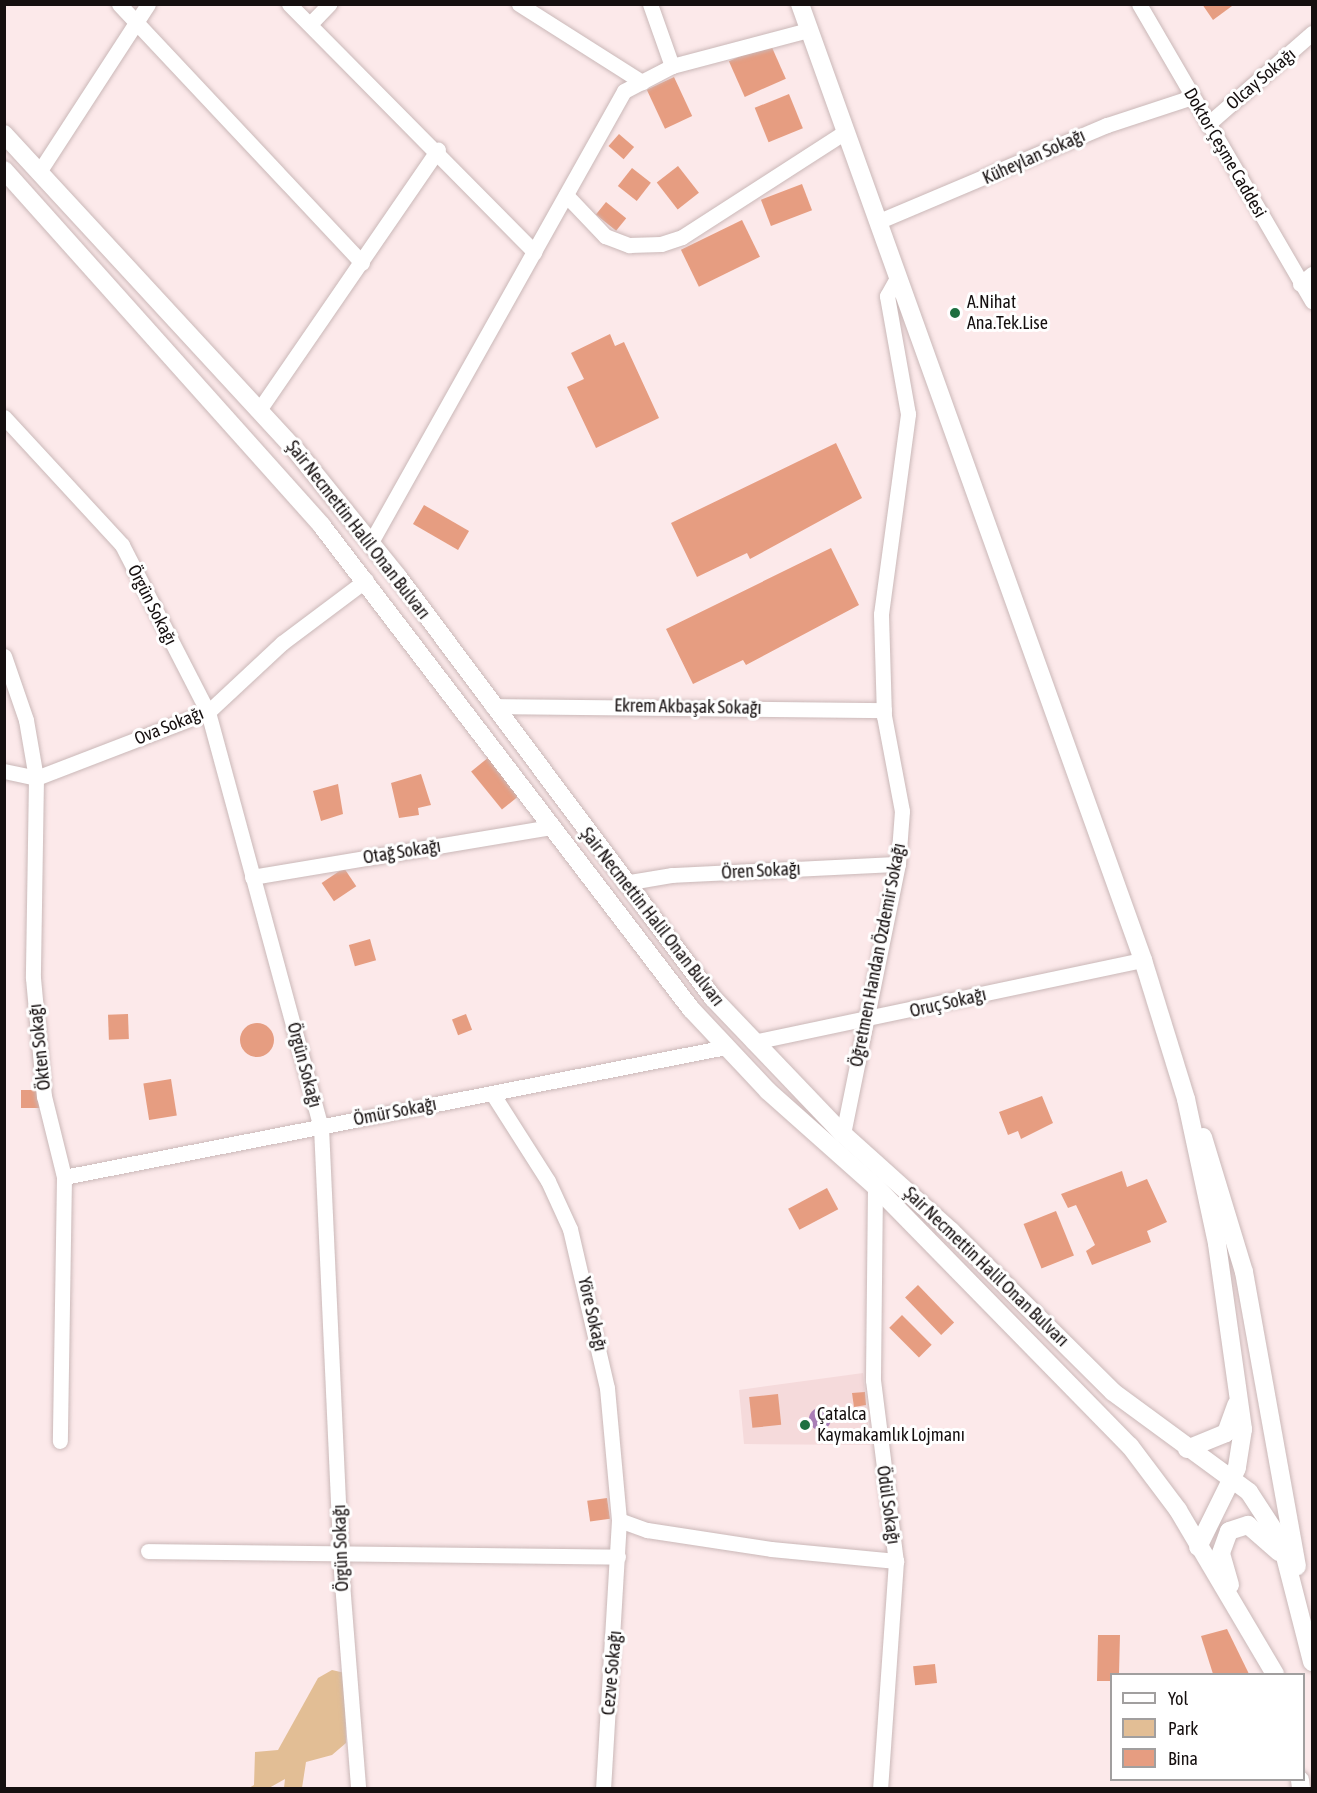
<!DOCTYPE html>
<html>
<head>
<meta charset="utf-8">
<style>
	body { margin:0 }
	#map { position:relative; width:1317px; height:1793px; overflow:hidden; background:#fce9ea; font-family:"Asap Condensed",sans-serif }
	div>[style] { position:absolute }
	.built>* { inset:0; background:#f5dadb }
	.green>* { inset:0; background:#e2be95 }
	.water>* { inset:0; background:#a97db6 }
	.round { border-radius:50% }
	.building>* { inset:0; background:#e69d81; transform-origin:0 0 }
	.roads { filter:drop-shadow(0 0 2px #cab8b8) drop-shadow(0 0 2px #cab8b8) }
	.minor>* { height:15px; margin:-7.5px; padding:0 7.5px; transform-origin:7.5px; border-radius:7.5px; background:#fff }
	.major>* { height:18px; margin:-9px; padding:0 9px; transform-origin:9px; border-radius:9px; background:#fff }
	.dots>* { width:16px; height:16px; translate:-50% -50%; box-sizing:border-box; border:3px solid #fff; border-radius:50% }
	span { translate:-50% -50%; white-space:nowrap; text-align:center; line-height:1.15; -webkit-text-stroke:6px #fff; paint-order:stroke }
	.street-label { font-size:18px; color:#150f0f }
	.poi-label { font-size:18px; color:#150f0f }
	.left { translate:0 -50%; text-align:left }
	.frame { position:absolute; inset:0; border:6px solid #150f0f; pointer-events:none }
	.legend { position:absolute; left:1110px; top:1673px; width:195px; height:108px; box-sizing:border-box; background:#fff; border:2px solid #a19f9f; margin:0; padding:8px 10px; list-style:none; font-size:18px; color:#150f0f }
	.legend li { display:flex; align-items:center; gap:12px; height:30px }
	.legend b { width:30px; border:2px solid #a19f9f }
</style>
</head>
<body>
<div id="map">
	<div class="built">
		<div style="clip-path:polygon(863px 1373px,870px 1445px,744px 1444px,739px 1390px)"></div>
	</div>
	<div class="green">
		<div style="clip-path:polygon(332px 1670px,345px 1673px,346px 1743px,332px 1755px,306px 1762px,302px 1788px,284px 1788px,285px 1779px,269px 1788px,249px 1788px,254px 1785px,255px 1752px,278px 1750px,318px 1678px)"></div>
	</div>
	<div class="water">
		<div class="round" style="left:809px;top:1408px;width:22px;height:22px"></div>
	</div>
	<div class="building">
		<div style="clip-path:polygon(1202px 4px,1231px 4px,1232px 6px,1213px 20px)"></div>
		<div style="left:770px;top:43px;width:39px;height:45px;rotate:66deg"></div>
		<div style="left:674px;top:77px;width:43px;height:30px;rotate:65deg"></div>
		<div style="left:789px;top:94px;width:37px;height:37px;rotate:68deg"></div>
		<div style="left:619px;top:134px;width:20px;height:16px;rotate:41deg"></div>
		<div style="left:678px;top:166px;width:34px;height:27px;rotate:52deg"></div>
		<div style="left:632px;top:168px;width:24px;height:23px;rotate:38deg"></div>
		<div style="left:802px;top:184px;width:28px;height:44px;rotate:69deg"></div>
		<div style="left:606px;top:202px;width:26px;height:16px;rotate:39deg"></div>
		<div style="left:742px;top:220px;width:41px;height:68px;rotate:64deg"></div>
		<div style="clip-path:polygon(610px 334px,615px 346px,624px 342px,659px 418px,596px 448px,567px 387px,584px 379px,571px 353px)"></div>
		<div style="clip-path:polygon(836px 443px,862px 498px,750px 559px,747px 553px,697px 577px,671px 523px)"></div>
		<div style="left:424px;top:505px;width:52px;height:22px;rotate:30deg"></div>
		<div style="clip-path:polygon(831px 548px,859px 605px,746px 665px,743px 660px,693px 684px,666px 629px)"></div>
		<div style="left:489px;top:757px;width:49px;height:23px;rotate:51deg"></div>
		<div style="clip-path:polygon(421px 774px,431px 805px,418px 808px,419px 815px,399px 818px,391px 783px)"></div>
		<div style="clip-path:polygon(338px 784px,343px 814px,321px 821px,313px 791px)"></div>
		<div style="left:344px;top:868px;width:22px;height:27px;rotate:56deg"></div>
		<div style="left:370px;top:939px;width:22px;height:22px;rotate:74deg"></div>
		<div style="left:128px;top:1014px;width:25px;height:20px;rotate:88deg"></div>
		<div style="left:466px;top:1014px;width:17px;height:15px;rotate:69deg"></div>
		<div class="round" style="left:240px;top:1023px;width:34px;height:34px"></div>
		<div style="left:171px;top:1079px;width:37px;height:28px;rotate:81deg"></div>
		<div style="left:21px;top:1090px;width:19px;height:18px"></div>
		<div style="clip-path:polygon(1042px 1096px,1053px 1123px,1021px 1139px,1018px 1131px,1008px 1135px,999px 1112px)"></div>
		<div style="clip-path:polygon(1122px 1171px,1127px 1187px,1147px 1179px,1167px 1222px,1147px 1231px,1151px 1242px,1092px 1265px,1086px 1251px,1095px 1245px,1076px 1205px,1068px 1208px,1061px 1194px)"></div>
		<div style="left:827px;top:1188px;width:24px;height:44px;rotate:62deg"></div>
		<div style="left:1056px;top:1211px;width:48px;height:35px;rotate:68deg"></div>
		<div style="left:918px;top:1285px;width:52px;height:18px;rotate:46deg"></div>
		<div style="left:902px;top:1315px;width:42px;height:18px;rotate:45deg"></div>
		<div style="clip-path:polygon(865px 1392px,866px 1405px,854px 1407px,852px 1393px)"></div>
		<div style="left:778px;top:1394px;width:31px;height:29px;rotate:84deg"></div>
		<div style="left:607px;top:1498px;width:21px;height:20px;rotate:82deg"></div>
		<div style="clip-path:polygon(1227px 1629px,1249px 1674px,1213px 1674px,1201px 1636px)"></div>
		<div style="clip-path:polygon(1098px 1635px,1120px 1635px,1119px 1674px,1112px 1674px,1112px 1681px,1097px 1681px)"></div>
		<div style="left:935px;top:1664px;width:19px;height:22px;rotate:84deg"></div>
	</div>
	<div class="roads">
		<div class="minor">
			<div style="left:119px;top:4px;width:355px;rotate:46.8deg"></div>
			<div style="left:289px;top:4px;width:349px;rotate:45.3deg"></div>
			<div style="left:519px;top:4px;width:146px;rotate:32.4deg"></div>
			<div style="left:650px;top:4px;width:66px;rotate:70.5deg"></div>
			<div style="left:1139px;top:4px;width:344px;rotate:59.8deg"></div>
			<div style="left:310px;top:24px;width:28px;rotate:-46deg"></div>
			<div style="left:1208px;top:124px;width:138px;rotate:-41.2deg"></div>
			<div style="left:39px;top:172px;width:200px;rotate:-57deg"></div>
			<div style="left:566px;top:195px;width:57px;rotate:46.4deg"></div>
			<div style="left:605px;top:236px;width:26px;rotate:21deg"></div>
			<div style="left:629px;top:245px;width:32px;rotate:-2deg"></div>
			<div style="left:661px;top:244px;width:22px;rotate:-18deg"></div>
			<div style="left:682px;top:237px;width:194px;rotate:-32.8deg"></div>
			<div style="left:877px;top:222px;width:250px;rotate:-22.9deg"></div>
			<div style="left:1107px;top:125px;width:89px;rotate:-18.2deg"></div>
			<div style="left:1300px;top:284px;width:16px;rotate:-40deg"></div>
			<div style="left:259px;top:410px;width:316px;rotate:-55.5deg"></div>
			<div style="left:4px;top:417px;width:174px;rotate:47.3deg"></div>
			<div style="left:122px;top:545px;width:188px;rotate:62.8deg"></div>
			<div style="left:208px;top:712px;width:430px;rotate:74.8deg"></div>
			<div style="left:321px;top:1127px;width:443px;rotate:87.4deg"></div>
			<div style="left:341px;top:1570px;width:219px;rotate:85.5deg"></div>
			<div style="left:371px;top:542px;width:517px;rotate:-60.71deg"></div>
			<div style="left:624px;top:91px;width:54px;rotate:-27.5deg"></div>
			<div style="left:672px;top:66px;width:141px;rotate:-14.8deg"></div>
			<div style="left:4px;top:656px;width:68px;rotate:71deg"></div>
			<div style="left:26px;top:720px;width:59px;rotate:80.2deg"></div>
			<div style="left:36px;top:778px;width:200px;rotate:90.9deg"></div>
			<div style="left:33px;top:978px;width:119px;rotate:84.7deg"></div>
			<div style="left:44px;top:1096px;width:83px;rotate:76.1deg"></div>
			<div style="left:64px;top:1177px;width:264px;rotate:90.9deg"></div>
			<div style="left:492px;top:706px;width:392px;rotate:0.6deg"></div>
			<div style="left:4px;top:771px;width:33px;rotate:12deg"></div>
			<div style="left:36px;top:778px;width:184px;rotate:-21deg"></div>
			<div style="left:208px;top:712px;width:101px;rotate:-43deg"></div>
			<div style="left:282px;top:643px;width:105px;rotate:-36.9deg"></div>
			<div style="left:252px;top:877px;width:303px;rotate:-9.5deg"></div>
			<div style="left:624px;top:883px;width:49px;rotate:-9.5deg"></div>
			<div style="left:672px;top:875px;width:226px;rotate:-2.8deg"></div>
			<div style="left:753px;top:1042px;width:399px;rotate:-11.9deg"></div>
			<div style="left:492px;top:1093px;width:104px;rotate:57.5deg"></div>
			<div style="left:548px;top:1181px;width:53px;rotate:65.4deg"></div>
			<div style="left:570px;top:1229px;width:163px;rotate:76.9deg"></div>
			<div style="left:607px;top:1388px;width:133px;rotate:84.8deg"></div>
			<div style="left:619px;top:1520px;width:268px;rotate:93.4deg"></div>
			<div style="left:843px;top:1134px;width:276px;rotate:-78.5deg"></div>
			<div style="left:898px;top:864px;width:53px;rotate:-85.7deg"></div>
			<div style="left:902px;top:811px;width:97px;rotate:-100.7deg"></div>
			<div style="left:884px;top:716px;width:102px;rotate:-91.7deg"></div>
			<div style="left:881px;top:614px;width:202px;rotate:-82.3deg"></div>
			<div style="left:908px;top:414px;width:120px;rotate:-100.1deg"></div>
			<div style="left:887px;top:296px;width:21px;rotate:-61deg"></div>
			<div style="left:64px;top:1177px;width:675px;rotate:-11.11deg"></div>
			<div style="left:875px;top:1186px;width:194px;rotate:90.6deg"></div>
			<div style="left:873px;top:1380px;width:182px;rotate:82.8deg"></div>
			<div style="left:896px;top:1561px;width:228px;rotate:94deg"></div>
			<div style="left:619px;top:1520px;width:30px;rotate:20deg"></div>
			<div style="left:647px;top:1530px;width:125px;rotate:8.7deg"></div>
			<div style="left:771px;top:1549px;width:126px;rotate:5.5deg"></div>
			<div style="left:148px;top:1551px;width:470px;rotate:0.7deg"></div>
		</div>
		<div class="major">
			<div style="left:800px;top:4px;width:1016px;rotate:70.26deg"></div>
			<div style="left:1143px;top:960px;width:145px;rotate:72.8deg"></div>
			<div style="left:1186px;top:1099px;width:148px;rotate:77.9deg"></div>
			<div style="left:1217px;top:1244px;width:187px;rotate:82deg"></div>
			<div style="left:1243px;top:1429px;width:39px;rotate:99deg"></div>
			<div style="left:1237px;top:1468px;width:88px;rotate:116.3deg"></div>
			<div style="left:4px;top:134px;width:427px;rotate:47.3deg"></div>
			<div style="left:294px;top:448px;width:166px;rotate:51.1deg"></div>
			<div style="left:398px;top:577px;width:526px;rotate:53.2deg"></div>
			<div style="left:713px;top:998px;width:188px;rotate:46.3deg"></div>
			<div style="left:843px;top:1134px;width:145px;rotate:41.9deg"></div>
			<div style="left:951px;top:1231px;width:228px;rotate:44.8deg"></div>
			<div style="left:1113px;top:1392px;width:169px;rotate:36.3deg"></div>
			<div style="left:1249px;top:1492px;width:59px;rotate:56.9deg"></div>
			<div style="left:1281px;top:1541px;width:125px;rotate:75.6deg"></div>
			<div style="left:4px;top:170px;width:477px;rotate:48.2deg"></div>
			<div style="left:322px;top:526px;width:608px;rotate:52.62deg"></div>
			<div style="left:691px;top:1009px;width:112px;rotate:46.8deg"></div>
			<div style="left:768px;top:1091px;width:143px;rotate:41.6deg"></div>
			<div style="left:875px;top:1186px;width:364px;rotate:45.6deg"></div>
			<div style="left:1130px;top:1446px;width:80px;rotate:53.1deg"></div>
			<div style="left:1178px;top:1510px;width:191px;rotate:59.4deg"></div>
			<div style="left:1203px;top:1137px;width:141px;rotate:73.1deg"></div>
			<div style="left:1244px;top:1272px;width:299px;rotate:79.8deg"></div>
			<div style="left:1187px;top:1449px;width:42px;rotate:-22.3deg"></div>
			<div style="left:1226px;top:1433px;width:30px;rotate:-70deg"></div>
			<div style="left:1230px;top:1585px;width:33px;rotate:-106deg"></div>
			<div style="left:1221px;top:1553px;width:23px;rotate:-70deg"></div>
			<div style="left:1229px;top:1531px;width:20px;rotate:-18deg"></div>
			<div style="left:1248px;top:1525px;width:41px;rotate:41.1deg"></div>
			<div style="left:1300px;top:1780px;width:8px;rotate:83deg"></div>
		</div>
	</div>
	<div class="dots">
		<div style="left:955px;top:313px;background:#1e6f40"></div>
		<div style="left:805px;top:1425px;background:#1e6f40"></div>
	</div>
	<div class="street-label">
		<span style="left:1261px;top:79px;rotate:-40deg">Olcay Sokağı</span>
		<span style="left:1225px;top:153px;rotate:60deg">Doktor Çeşme Caddesi</span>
		<span style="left:1034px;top:157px;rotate:-24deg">Küheylan Sokağı</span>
		<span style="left:358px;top:530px;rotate:52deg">Şair Necmettin Halil Onan Bulvarı</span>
		<span style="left:152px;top:605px;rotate:63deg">Örgün Sokağı</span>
		<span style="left:688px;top:707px;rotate:1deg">Ekrem Akbaşak Sokağı</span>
		<span style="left:169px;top:726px;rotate:-22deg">Ova Sokağı</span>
		<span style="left:402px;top:852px;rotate:-9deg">Otağ Sokağı</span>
		<span style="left:761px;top:871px;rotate:-3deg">Ören Sokağı</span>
		<span style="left:652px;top:917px;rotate:52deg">Şair Necmettin Halil Onan Bulvarı</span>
		<span style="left:878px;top:955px;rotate:-79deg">Öğretmen Handan Özdemir Sokağı</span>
		<span style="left:948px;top:1003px;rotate:-13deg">Oruç Sokağı</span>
		<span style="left:40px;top:1047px;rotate:-96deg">Ökten Sokağı</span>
		<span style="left:304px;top:1065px;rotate:75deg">Örgün Sokağı</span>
		<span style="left:395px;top:1112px;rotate:-11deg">Ömür Sokağı</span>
		<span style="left:986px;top:1267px;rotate:44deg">Şair Necmettin Halil Onan Bulvarı</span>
		<span style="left:592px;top:1314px;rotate:77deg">Yöre Sokağı</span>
		<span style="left:888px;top:1505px;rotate:82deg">Ödül Sokağı</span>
		<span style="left:341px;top:1548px;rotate:-92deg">Örgün Sokağı</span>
		<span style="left:612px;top:1673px;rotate:-85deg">Cezve Sokağı</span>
	</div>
	<div class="poi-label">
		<span class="left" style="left:967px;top:313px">A.Nihat<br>Ana.Tek.Lise</span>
		<span class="left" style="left:817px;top:1425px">Çatalca<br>Kaymakamlık Lojmanı</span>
	</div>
	<div class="frame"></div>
	<ul class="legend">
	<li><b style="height:8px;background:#fff"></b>Yol</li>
	<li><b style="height:16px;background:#e2be95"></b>Park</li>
	<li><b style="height:16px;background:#e69d81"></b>Bina</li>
	</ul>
</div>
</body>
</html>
